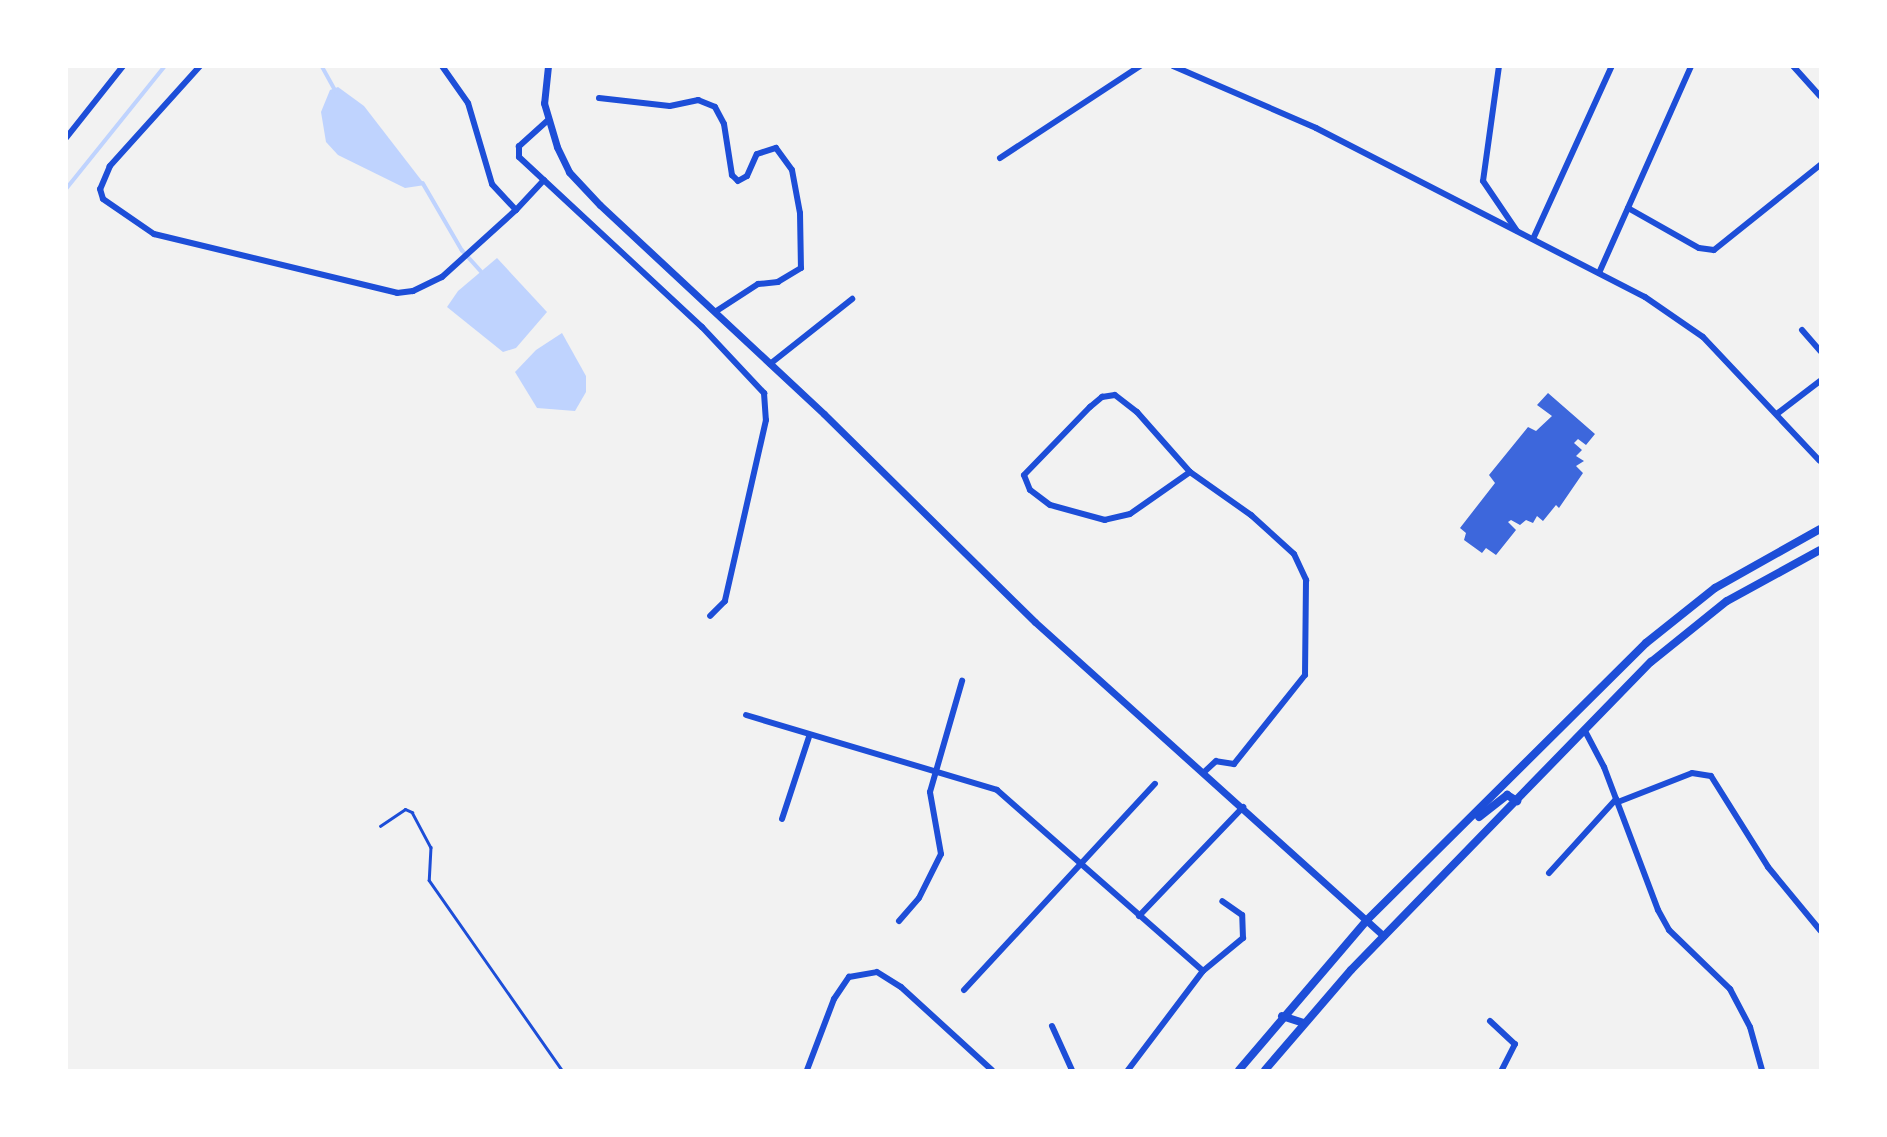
<!DOCTYPE html>
<html>
<head>
<meta charset="utf-8">
<style>
	body { margin:0 }
	#map { position:relative; width:1887px; height:1137px; overflow:hidden; background:#f2f2f2; font-family:"Fira Sans",sans-serif }
	div>[style] { position:absolute }
	.water>* { inset:0; background:#bfd3fe }
	.stream>* { height:3.5px; margin:-1.75px; padding:0 1.75px; transform-origin:1.75px; border-radius:1.75px; background:#bfd3fe }
	.building>* { inset:0; background:#3d67dc }
	.service>* { height:2.5px; margin:-1.25px; padding:0 1.25px; transform-origin:1.25px; border-radius:1.25px; background:#1d4ed8 }
	.minor>* { height:6px; margin:-3px; padding:0 3px; transform-origin:3px; border-radius:3px; background:#1d4ed8 }
	.tertiary>* { height:7px; margin:-3.5px; padding:0 3.5px; transform-origin:3.5px; border-radius:3.5px; background:#1d4ed8 }
	.secondary>* { height:8px; margin:-4px; padding:0 4px; transform-origin:4px; border-radius:4px; background:#1d4ed8 }
	span { translate:-50% -50%; white-space:nowrap; text-align:center; line-height:1.15; -webkit-text-stroke:5px #fff; paint-order:stroke }
	.frame { position:absolute; inset:0; border:68px solid #fff; pointer-events:none }
</style>
</head>
<body>
<div id="map">
	<div class="water">
		<div style="clip-path:polygon(338px 87px,364px 106px,425px 185px,405px 188px,338px 155px,326px 142px,321px 112px,330px 90px)"></div>
		<div style="clip-path:polygon(497px 258px,547px 312px,516px 348px,503px 352px,447px 307px,458px 291px)"></div>
		<div style="clip-path:polygon(562px 333px,586px 376px,586px 392px,575px 411px,537px 408px,515px 372px,536px 350px)"></div>
	</div>
	<div class="stream">
		<div style="left:322px;top:66px;width:29px;rotate:61deg"></div>
		<div style="left:423px;top:183px;width:78px;rotate:59.8deg"></div>
		<div style="left:462px;top:250px;width:28px;rotate:48deg"></div>
		<div style="left:66px;top:189px;width:158px;rotate:-51.2deg"></div>
	</div>
	<div class="building">
		<div style="clip-path:polygon(1548px 393px,1595px 434px,1586px 445px,1578px 439px,1574px 443px,1582px 450px,1576px 456px,1584px 461px,1576px 466px,1583px 473px,1559px 508px,1556px 505px,1543px 521px,1537px 516px,1533px 523px,1526px 520px,1520px 525px,1511px 520px,1508px 522px,1516px 530px,1496px 555px,1486px 548px,1482px 553px,1464px 540px,1466px 533px,1460px 528px,1495px 483px,1489px 475px,1528px 427px,1536px 431px,1552px 416px,1537px 405px)"></div>
	</div>
	<div class="service">
		<div style="left:380px;top:826px;width:30px;rotate:-34deg"></div>
		<div style="left:405px;top:809px;width:8px;rotate:23deg"></div>
		<div style="left:412px;top:812px;width:40px;rotate:62deg"></div>
		<div style="left:431px;top:847px;width:33px;rotate:93deg"></div>
		<div style="left:429px;top:880px;width:232px;rotate:55deg"></div>
	</div>
	<div class="minor">
		<div style="left:200px;top:66px;width:135px;rotate:132deg"></div>
		<div style="left:110px;top:166px;width:25px;rotate:113deg"></div>
		<div style="left:100px;top:189px;width:10px;rotate:73deg"></div>
		<div style="left:103px;top:199px;width:62px;rotate:34.5deg"></div>
		<div style="left:154px;top:234px;width:250px;rotate:13.6deg"></div>
		<div style="left:397px;top:293px;width:16px;rotate:-7deg"></div>
		<div style="left:413px;top:291px;width:32px;rotate:-26deg"></div>
		<div style="left:442px;top:277px;width:100px;rotate:-42.2deg"></div>
		<div style="left:516px;top:210px;width:35px;rotate:-133deg"></div>
		<div style="left:492px;top:184px;width:84px;rotate:-106.5deg"></div>
		<div style="left:468px;top:103px;width:45px;rotate:-125.1deg"></div>
		<div style="left:1173px;top:66px;width:156px;rotate:23.4deg"></div>
		<div style="left:1316px;top:128px;width:370px;rotate:27.2deg"></div>
		<div style="left:1645px;top:297px;width:70px;rotate:34.6deg"></div>
		<div style="left:1703px;top:337px;width:170px;rotate:46.7deg"></div>
		<div style="left:1499px;top:66px;width:116px;rotate:97.9deg"></div>
		<div style="left:1483px;top:181px;width:60px;rotate:55.8deg"></div>
		<div style="left:1793px;top:66px;width:40px;rotate:48deg"></div>
		<div style="left:599px;top:98px;width:71px;rotate:6.4deg"></div>
		<div style="left:670px;top:106px;width:29px;rotate:-12deg"></div>
		<div style="left:698px;top:100px;width:18px;rotate:22deg"></div>
		<div style="left:715px;top:107px;width:19px;rotate:62deg"></div>
		<div style="left:724px;top:124px;width:52px;rotate:81.1deg"></div>
		<div style="left:732px;top:175px;width:8px;rotate:45deg"></div>
		<div style="left:738px;top:181px;width:10px;rotate:-29deg"></div>
		<div style="left:747px;top:176px;width:24px;rotate:-66deg"></div>
		<div style="left:757px;top:154px;width:20px;rotate:-18deg"></div>
		<div style="left:776px;top:148px;width:27px;rotate:54deg"></div>
		<div style="left:792px;top:170px;width:44px;rotate:79.5deg"></div>
		<div style="left:800px;top:213px;width:55px;rotate:89deg"></div>
		<div style="left:801px;top:268px;width:27px;rotate:149deg"></div>
		<div style="left:778px;top:282px;width:20px;rotate:174deg"></div>
		<div style="left:758px;top:284px;width:51px;rotate:146.9deg"></div>
		<div style="left:547px;top:121px;width:38px;rotate:138deg"></div>
		<div style="left:519px;top:146px;width:11px;rotate:90deg"></div>
		<div style="left:519px;top:157px;width:250px;rotate:42.9deg"></div>
		<div style="left:702px;top:327px;width:91px;rotate:46.8deg"></div>
		<div style="left:764px;top:393px;width:27px;rotate:86deg"></div>
		<div style="left:766px;top:420px;width:186px;rotate:102.8deg"></div>
		<div style="left:725px;top:601px;width:21px;rotate:135deg"></div>
		<div style="left:66px;top:138px;width:92px;rotate:-51.6deg"></div>
		<div style="left:1000px;top:158px;width:168px;rotate:-33.3deg"></div>
		<div style="left:1628px;top:208px;width:81px;rotate:29.4deg"></div>
		<div style="left:1699px;top:248px;width:15px;rotate:8deg"></div>
		<div style="left:1714px;top:250px;width:136px;rotate:-38.7deg"></div>
		<div style="left:516px;top:210px;width:41px;rotate:-47deg"></div>
		<div style="left:1533px;top:239px;width:190px;rotate:-65.5deg"></div>
		<div style="left:1599px;top:273px;width:227px;rotate:-66deg"></div>
		<div style="left:1802px;top:330px;width:28px;rotate:49deg"></div>
		<div style="left:770px;top:364px;width:105px;rotate:-38.4deg"></div>
		<div style="left:1778px;top:413px;width:53px;rotate:-37.3deg"></div>
		<div style="left:1190px;top:472px;width:73px;rotate:145deg"></div>
		<div style="left:1130px;top:514px;width:26px;rotate:167deg"></div>
		<div style="left:1105px;top:520px;width:57px;rotate:-164.7deg"></div>
		<div style="left:1050px;top:505px;width:25px;rotate:-143deg"></div>
		<div style="left:1030px;top:490px;width:16px;rotate:-112deg"></div>
		<div style="left:1024px;top:475px;width:95px;rotate:-45.9deg"></div>
		<div style="left:1090px;top:407px;width:16px;rotate:-40deg"></div>
		<div style="left:1102px;top:397px;width:13px;rotate:-9deg"></div>
		<div style="left:1115px;top:395px;width:28px;rotate:38deg"></div>
		<div style="left:1137px;top:412px;width:80px;rotate:48.5deg"></div>
		<div style="left:1190px;top:472px;width:75px;rotate:35.2deg"></div>
		<div style="left:1251px;top:515px;width:58px;rotate:42.2deg"></div>
		<div style="left:1294px;top:554px;width:29px;rotate:65deg"></div>
		<div style="left:1306px;top:580px;width:95px;rotate:90.6deg"></div>
		<div style="left:1305px;top:675px;width:114px;rotate:128.6deg"></div>
		<div style="left:1234px;top:764px;width:18px;rotate:-171deg"></div>
		<div style="left:1216px;top:761px;width:16px;rotate:137deg"></div>
		<div style="left:746px;top:715px;width:262px;rotate:16.6deg"></div>
		<div style="left:997px;top:790px;width:274px;rotate:41.3deg"></div>
		<div style="left:1585px;top:731px;width:41px;rotate:62.2deg"></div>
		<div style="left:1604px;top:767px;width:153px;rotate:69.3deg"></div>
		<div style="left:1658px;top:910px;width:23px;rotate:61deg"></div>
		<div style="left:1669px;top:930px;width:85px;rotate:44deg"></div>
		<div style="left:1730px;top:989px;width:43px;rotate:62.2deg"></div>
		<div style="left:1750px;top:1027px;width:45px;rotate:74.4deg"></div>
		<div style="left:1618px;top:802px;width:79px;rotate:-21.4deg"></div>
		<div style="left:1692px;top:773px;width:19px;rotate:9deg"></div>
		<div style="left:1711px;top:776px;width:107px;rotate:57.9deg"></div>
		<div style="left:1768px;top:867px;width:82px;rotate:50.5deg"></div>
		<div style="left:782px;top:819px;width:86px;rotate:-71.8deg"></div>
		<div style="left:1549px;top:873px;width:100px;rotate:-47.8deg"></div>
		<div style="left:1139px;top:916px;width:151px;rotate:-46.3deg"></div>
		<div style="left:899px;top:921px;width:30px;rotate:-49deg"></div>
		<div style="left:919px;top:898px;width:49px;rotate:-63.4deg"></div>
		<div style="left:941px;top:854px;width:63px;rotate:-100.1deg"></div>
		<div style="left:930px;top:792px;width:116px;rotate:-73.9deg"></div>
		<div style="left:964px;top:990px;width:281px;rotate:-47.2deg"></div>
		<div style="left:1490px;top:1021px;width:34px;rotate:43deg"></div>
		<div style="left:1515px;top:1044px;width:29px;rotate:117deg"></div>
		<div style="left:1052px;top:1026px;width:48px;rotate:65.6deg"></div>
		<div style="left:807px;top:1070px;width:76px;rotate:-69.2deg"></div>
		<div style="left:834px;top:999px;width:27px;rotate:-56deg"></div>
		<div style="left:849px;top:977px;width:28px;rotate:-10deg"></div>
		<div style="left:877px;top:972px;width:28px;rotate:32deg"></div>
		<div style="left:901px;top:987px;width:123px;rotate:42.4deg"></div>
		<div style="left:1128px;top:1070px;width:124px;rotate:-52.9deg"></div>
		<div style="left:1203px;top:971px;width:52px;rotate:-39.5deg"></div>
		<div style="left:1243px;top:938px;width:23px;rotate:-92deg"></div>
		<div style="left:1242px;top:915px;width:24px;rotate:-145deg"></div>
	</div>
	<div class="tertiary">
		<div style="left:548px;top:66px;width:37px;rotate:96deg"></div>
		<div style="left:544px;top:103px;width:46px;rotate:73.5deg"></div>
		<div style="left:557px;top:147px;width:28px;rotate:64deg"></div>
		<div style="left:569px;top:172px;width:45px;rotate:46.8deg"></div>
		<div style="left:600px;top:205px;width:306px;rotate:43deg"></div>
		<div style="left:824px;top:414px;width:296px;rotate:44.6deg"></div>
		<div style="left:1035px;top:622px;width:469px;rotate:42deg"></div>
	</div>
	<div class="secondary">
		<div style="left:1479px;top:817px;width:36px;rotate:-38deg"></div>
		<div style="left:1507px;top:795px;width:12px;rotate:31deg"></div>
		<div style="left:1282px;top:1016px;width:22px;rotate:18deg"></div>
		<div style="left:1239px;top:1070px;width:197px;rotate:-49.5deg"></div>
		<div style="left:1367px;top:920px;width:393px;rotate:-44.8deg"></div>
		<div style="left:1646px;top:643px;width:88px;rotate:-38.6deg"></div>
		<div style="left:1715px;top:588px;width:120px;rotate:-29.3deg"></div>
		<div style="left:1265px;top:1070px;width:132px;rotate:-49.3deg"></div>
		<div style="left:1351px;top:970px;width:430px;rotate:-45.8deg"></div>
		<div style="left:1651px;top:662px;width:97px;rotate:-38.8deg"></div>
		<div style="left:1727px;top:601px;width:106px;rotate:-28.7deg"></div>
	</div>
	<div class="frame"></div>
</div>
</body>
</html>
